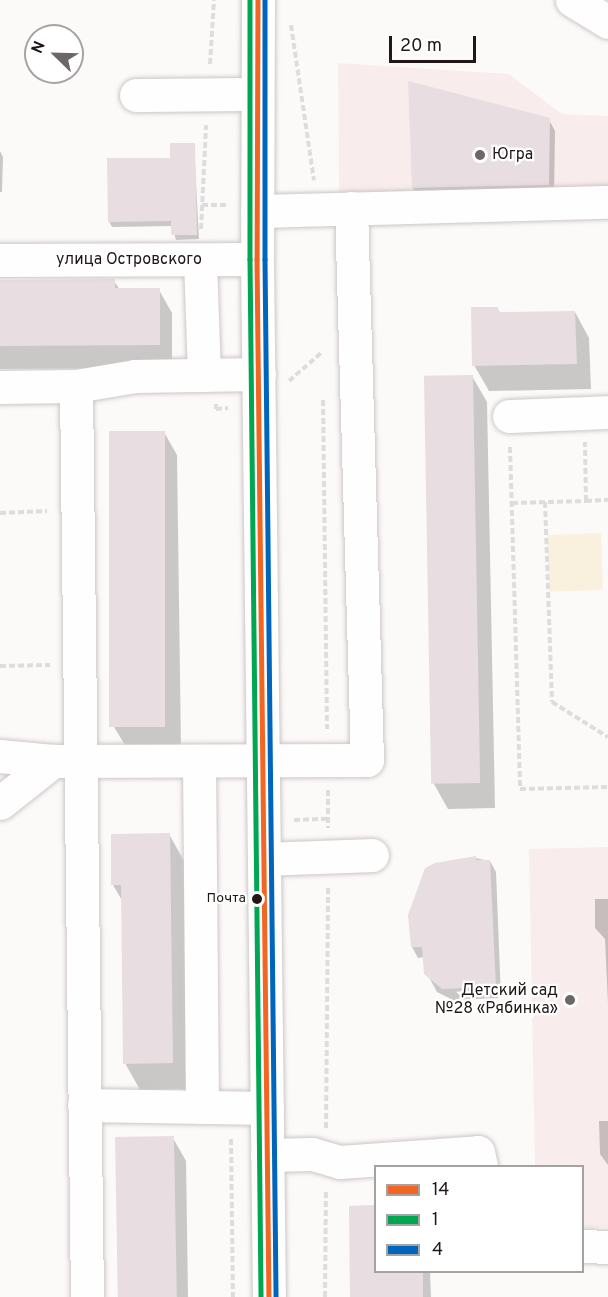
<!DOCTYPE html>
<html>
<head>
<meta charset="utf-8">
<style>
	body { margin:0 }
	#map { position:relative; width:608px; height:1297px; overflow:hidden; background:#fcfaf9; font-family:Overpass,sans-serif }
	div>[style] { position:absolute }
	.built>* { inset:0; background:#f8edec }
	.green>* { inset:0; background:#f9f0de; transform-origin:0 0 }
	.shadow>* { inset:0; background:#0003 }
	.building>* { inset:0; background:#e8dde0; transform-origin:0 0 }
	.path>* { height:4px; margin-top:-2px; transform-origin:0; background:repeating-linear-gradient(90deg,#ddd 0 6px,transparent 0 9px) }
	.roads { filter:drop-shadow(0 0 2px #ccc7c6) drop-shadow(0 0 2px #ccc7c6) }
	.minor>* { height:33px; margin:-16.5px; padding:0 16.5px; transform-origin:16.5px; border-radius:16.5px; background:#fffefe }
	.bus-1>* { height:4.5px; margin:-2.25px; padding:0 2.25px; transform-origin:2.25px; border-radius:2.25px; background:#f26522 }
	.bus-2>* { height:4.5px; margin:-2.25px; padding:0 2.25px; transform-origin:2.25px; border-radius:2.25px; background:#00a651 }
	.bus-3>* { height:4.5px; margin:-2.25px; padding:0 2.25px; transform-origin:2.25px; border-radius:2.25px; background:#0065bd }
	.dots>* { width:16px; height:16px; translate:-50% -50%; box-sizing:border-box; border:3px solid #fff; border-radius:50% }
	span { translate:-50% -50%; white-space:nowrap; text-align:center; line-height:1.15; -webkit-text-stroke:4.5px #fff; paint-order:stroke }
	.bus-label { font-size:14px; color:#1f1817 }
	.right { translate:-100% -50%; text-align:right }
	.poi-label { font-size:16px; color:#1f1817 }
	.left { translate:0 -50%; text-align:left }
	.street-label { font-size:16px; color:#1f1817 }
	.legend { position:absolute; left:374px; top:1165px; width:210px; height:108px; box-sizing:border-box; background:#fff; border:2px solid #a5a3a2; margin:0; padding:8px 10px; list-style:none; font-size:18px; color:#1f1817 }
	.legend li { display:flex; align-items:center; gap:12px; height:30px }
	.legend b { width:30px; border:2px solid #a5a3a2 }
	.north { position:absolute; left:24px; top:24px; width:60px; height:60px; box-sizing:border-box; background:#fff; border:2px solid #a5a3a2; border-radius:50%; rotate:293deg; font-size:16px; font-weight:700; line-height:24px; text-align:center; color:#1f1817 }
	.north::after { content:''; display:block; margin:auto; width:21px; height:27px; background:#6c6766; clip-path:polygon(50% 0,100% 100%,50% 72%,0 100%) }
	.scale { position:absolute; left:389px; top:36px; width:87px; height:27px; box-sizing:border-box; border:3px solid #1f1817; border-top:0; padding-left:8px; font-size:18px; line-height:21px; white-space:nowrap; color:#1f1817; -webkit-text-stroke:4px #fff; paint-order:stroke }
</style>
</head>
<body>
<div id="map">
	<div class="built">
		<div style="clip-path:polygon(338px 63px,509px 74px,562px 114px,608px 116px,608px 192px,339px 202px)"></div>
		<div style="clip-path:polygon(608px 847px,608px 1227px,583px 1228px,582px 1166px,535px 1166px,529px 849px)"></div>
	</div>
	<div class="green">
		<div style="left:601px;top:533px;width:57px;height:54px;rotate:88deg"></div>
	</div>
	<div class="shadow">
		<div style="clip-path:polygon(549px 120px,555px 131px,554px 195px,420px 199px,413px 188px)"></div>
		<div style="clip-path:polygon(194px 144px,199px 239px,176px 240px,172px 226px,112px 227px,109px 221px,172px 159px)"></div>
		<div style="clip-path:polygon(0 151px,3px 157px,2px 192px,0 192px)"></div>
		<div style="clip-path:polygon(0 281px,114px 281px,120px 290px,159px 290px,172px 313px,172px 368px,0 369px)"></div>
		<div style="clip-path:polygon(497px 308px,501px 314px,575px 312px,589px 338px,591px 389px,489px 391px,474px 365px)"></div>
		<div style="clip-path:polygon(472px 376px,487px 402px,495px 808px,448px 809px,434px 784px)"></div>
		<div style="clip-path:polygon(164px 432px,177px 455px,181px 749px,128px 750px,114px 727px)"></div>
		<div style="clip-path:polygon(169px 834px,184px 861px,187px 1089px,140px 1090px,125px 1063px,123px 902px,113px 885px)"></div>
		<div style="clip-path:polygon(475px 858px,490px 861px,496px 872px,501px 998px,453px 1000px,437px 992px,424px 968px,424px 957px,418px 958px,412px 947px)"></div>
		<div style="clip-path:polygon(595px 899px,608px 899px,608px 1004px,605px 939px,595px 928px)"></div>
		<div style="clip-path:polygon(599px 1121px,608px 1121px,608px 1165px,600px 1154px)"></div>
		<div style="clip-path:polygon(173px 1138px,186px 1161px,188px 1297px,118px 1297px)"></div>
		<div style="clip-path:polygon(350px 1207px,376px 1207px,376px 1272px,474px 1272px,430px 1272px,431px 1297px,351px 1297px)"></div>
	</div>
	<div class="building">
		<div style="clip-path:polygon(408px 81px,550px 118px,549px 185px,412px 188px)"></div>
		<div style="clip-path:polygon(170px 143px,195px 143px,197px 235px,171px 235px,171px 221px,108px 222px,107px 158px,170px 158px)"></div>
		<div style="clip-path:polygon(115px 279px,115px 288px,160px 288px,160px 345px,0 346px,0 280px)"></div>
		<div style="clip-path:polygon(471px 307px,498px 307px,499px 312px,575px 311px,577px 364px,472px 366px)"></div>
		<div style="left:473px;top:375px;width:408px;height:49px;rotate:89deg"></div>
		<div style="left:109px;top:431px;width:56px;height:296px"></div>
		<div style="clip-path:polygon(170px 833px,173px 1063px,123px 1064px,121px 885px,111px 885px,111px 834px)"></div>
		<div style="clip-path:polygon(476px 856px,476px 860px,490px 860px,496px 987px,442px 989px,424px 974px,422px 947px,411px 947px,408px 915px,425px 868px,435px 863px)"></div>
		<div style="left:174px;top:1136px;width:161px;height:59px;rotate:89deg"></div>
		<div style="clip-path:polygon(375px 1205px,375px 1272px,423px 1272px,423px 1297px,350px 1297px,349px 1206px)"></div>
	</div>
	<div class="path">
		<div style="left:291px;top:25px;width:157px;rotate:81.6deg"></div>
		<div style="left:210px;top:64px;width:64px;rotate:-86.4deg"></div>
		<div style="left:202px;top:205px;width:25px"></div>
		<div style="left:201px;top:229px;width:104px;rotate:-87.2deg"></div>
		<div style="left:289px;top:381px;width:44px;rotate:-41.3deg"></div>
		<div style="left:323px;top:400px;width:329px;rotate:89.3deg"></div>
		<div style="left:216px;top:404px;width:5px;rotate:90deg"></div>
		<div style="left:216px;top:409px;width:12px;rotate:-5deg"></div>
		<div style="left:510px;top:447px;width:342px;rotate:88.3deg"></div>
		<div style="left:520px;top:789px;width:88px;rotate:-1.3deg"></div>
		<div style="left:586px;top:501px;width:22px;rotate:-3deg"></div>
		<div style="left:545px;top:502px;width:200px;rotate:88deg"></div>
		<div style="left:552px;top:702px;width:66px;rotate:32deg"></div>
		<div style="left:512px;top:503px;width:74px;rotate:-1.5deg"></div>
		<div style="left:586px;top:501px;width:59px;rotate:-91deg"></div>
		<div style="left:0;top:513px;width:47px;rotate:-2.4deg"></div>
		<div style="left:0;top:666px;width:50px;rotate:-1.1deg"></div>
		<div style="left:328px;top:790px;width:38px;rotate:90deg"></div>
		<div style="left:294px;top:820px;width:34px;rotate:-2deg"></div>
		<div style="left:326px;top:1128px;width:242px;rotate:-89.5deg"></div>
		<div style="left:231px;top:1139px;width:158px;rotate:89.3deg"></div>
		<div style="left:325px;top:1297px;width:108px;rotate:-89.5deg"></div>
	</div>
	<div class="roads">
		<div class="minor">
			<div style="left:258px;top:0;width:259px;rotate:90.2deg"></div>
			<div style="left:257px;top:259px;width:1038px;rotate:89.34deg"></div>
			<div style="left:572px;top:0;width:42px;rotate:31.4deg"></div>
			<div style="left:136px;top:95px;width:121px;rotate:-0.5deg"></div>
			<div style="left:257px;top:211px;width:351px;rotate:-1.5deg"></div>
			<div style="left:0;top:260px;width:257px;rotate:-0.2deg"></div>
			<div style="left:200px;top:260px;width:115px;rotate:88deg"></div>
			<div style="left:76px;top:386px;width:911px;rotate:89.31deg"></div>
			<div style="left:0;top:387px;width:76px;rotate:-0.8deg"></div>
			<div style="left:76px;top:386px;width:60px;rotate:-9.6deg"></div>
			<div style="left:135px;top:376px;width:124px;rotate:-0.9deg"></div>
			<div style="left:509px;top:416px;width:99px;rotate:-2.3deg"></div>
			<div style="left:0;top:756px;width:53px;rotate:5.4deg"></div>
			<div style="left:53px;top:761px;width:314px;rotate:-0.2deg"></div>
			<div style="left:367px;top:760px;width:552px;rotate:-91.66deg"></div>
			<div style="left:199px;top:761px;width:346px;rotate:89.5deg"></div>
			<div style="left:0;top:803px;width:68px;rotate:-38.4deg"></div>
			<div style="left:264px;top:859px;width:108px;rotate:-2.1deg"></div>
			<div style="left:84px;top:1105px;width:183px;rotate:0.9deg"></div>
			<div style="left:267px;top:1155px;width:45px;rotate:-1.3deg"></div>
			<div style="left:312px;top:1154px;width:29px;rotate:16deg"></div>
			<div style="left:340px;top:1162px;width:138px;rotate:-4.1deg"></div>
			<div style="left:478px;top:1152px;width:14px;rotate:78deg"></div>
			<div style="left:582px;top:1246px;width:26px;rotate:2deg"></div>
		</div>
	</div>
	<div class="bus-1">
		<div style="left:258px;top:0;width:259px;rotate:90.2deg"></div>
		<div style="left:257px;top:259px;width:1038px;rotate:89.34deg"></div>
	</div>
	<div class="bus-2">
		<div style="left:250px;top:0;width:259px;rotate:90deg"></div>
		<div style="left:250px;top:259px;width:1038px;rotate:89.39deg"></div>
	</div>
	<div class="bus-3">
		<div style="left:265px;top:0;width:259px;rotate:90deg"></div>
		<div style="left:265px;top:259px;width:1038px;rotate:89.39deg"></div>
	</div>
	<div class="dots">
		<div style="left:480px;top:155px;background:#6c6766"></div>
		<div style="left:257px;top:899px;background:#1f1817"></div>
		<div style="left:570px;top:1000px;background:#6c6766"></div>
	</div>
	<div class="bus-label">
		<span class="right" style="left:246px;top:899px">Почта</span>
	</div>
	<div class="poi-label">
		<span class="left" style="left:492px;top:155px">Югра</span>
		<span class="right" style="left:558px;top:1000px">Детский сад<br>№28 «Рябинка»</span>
	</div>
	<div class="street-label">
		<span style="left:129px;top:260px">улица Островского</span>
	</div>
	<ul class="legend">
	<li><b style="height:8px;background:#f26522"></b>14</li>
	<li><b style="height:8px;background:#00a651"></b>1</li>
	<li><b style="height:8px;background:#0065bd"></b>4</li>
	</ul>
	<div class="north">N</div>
	<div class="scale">20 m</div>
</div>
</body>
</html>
